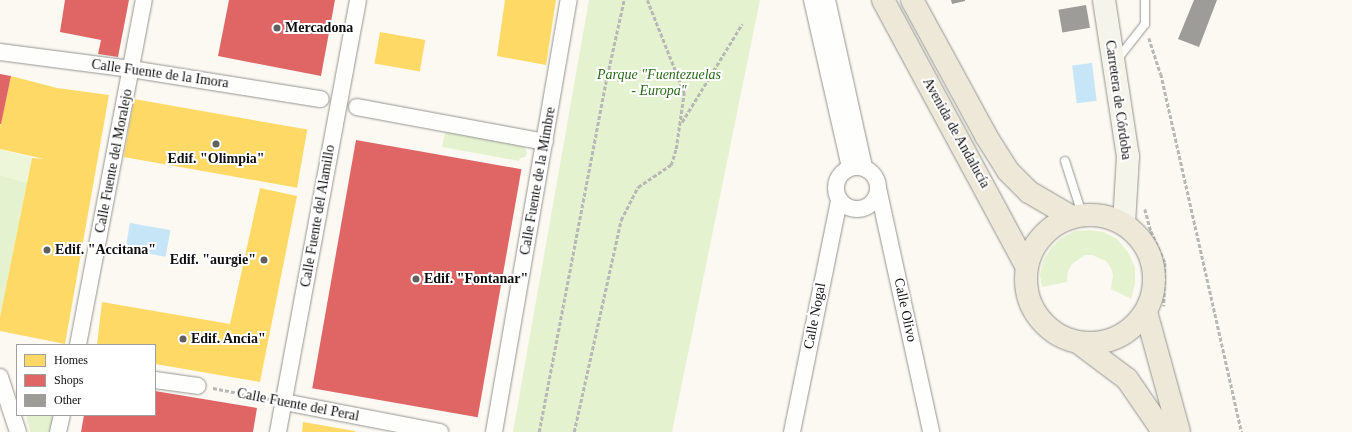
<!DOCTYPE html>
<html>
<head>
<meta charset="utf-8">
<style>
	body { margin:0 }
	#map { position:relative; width:1352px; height:432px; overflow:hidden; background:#fbf9f2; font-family:Georgia,serif }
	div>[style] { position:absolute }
	.green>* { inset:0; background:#e4f2d0 }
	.pitch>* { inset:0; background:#eef6da }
	.water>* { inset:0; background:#c6e6f8; transform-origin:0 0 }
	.homes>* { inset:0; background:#ffd966; transform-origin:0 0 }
	.shops>* { inset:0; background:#e06666; transform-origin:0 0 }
	.building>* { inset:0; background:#9e9c98; transform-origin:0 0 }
	.path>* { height:2.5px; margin-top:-1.25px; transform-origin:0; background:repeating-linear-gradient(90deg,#b8b8b6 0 4px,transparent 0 6px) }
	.roads { filter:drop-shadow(0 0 1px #959491) drop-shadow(0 0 1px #959491) }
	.lane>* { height:8px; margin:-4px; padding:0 4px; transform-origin:4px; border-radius:4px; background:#fefefd }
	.street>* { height:16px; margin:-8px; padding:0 8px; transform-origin:8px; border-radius:8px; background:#fefefd }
	.street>.ring { margin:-8px; padding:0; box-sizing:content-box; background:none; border:16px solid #fefefd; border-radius:50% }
	.secondary>* { height:22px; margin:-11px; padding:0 11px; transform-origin:11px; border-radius:11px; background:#f5f4ea }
	.primary>* { height:22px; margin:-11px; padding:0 11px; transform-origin:11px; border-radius:11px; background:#ede8d8 }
	.primary>.ring { margin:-11px; padding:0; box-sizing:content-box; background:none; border:22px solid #ede8d8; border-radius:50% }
	.dots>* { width:11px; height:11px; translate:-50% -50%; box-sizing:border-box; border:2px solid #fff; border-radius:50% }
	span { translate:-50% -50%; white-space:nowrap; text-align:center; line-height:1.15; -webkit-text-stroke:4px #fff; paint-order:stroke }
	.poi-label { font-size:14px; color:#0e0e0e; font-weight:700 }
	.left { translate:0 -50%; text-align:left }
	.right { translate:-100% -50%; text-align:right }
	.street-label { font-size:14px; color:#0e0e0e }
	.park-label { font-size:14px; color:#2a6a19; font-style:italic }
	.legend { position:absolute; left:16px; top:344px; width:140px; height:72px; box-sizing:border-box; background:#fff; border:1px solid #9f9f9f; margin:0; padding:5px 7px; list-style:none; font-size:12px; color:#0e0e0e }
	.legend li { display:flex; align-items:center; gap:8px; height:20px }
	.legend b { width:20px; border:1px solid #9f9f9f }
</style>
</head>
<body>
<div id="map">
	<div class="green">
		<div style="clip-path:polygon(589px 0,760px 0,672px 432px,513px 432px)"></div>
		<div style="clip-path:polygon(446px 129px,522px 142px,522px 146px,525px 148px,527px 153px,525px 157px,520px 158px,519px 161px,442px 147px)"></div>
		<div style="clip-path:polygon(0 175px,27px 183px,0 317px)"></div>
		<div style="clip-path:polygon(1090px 230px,1104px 232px,1117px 239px,1128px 252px,1135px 267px,1135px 284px,1131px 299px,1111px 289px,1113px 275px,1111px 268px,1106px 261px,1092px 255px,1085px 255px,1072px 264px,1068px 271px,1067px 282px,1042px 287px,1040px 275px,1043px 261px,1051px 248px,1061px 238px,1075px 231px)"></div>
		<div style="clip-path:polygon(26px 415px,54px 415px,50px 432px,30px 432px)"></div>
	</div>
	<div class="pitch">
		<div style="clip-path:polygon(0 149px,32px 158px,27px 183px,0 175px)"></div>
	</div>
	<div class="water">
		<div style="left:1092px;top:63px;width:38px;height:20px;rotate:83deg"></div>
		<div style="left:130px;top:223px;width:41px;height:27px;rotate:10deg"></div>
	</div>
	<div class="homes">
		<div style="clip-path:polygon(505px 0,556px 0,546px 65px,497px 56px)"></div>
		<div style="left:380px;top:32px;width:46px;height:32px;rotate:10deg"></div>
		<div style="clip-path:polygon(11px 76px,57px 88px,109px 95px,65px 344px,0 331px,0 317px,32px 158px,44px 159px,0 149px,0 127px)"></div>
		<div style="left:134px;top:99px;width:176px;height:59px;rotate:10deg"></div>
		<div style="clip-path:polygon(260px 188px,297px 196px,260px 382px,155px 364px,155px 345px,97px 345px,102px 302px,230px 324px)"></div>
		<div style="clip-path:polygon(303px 422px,355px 431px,355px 432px,302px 432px)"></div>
	</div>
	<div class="shops">
		<div style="clip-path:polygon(65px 0,129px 0,118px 57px,98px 54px,101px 40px,60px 32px)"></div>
		<div style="clip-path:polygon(229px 0,335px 0,321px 76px,218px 56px)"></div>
		<div style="clip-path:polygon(0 74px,11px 76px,1px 124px,0 124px)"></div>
		<div style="left:356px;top:140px;width:168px;height:252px;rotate:10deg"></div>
		<div style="clip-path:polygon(155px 391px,257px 408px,253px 432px,81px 432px,84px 415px,155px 415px)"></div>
	</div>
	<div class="building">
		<div style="clip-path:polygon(951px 0,965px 0,965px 1px,952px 4px)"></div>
		<div style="clip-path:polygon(1194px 0,1217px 0,1199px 47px,1178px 39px)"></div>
		<div style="left:1086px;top:5px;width:23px;height:28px;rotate:80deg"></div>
	</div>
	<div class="path">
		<div style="left:1149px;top:38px;width:38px;rotate:72deg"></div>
		<div style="left:1161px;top:74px;width:367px;rotate:77.3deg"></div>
		<div style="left:682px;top:122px;width:115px;rotate:-58.5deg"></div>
		<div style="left:1145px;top:209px;width:23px;rotate:75deg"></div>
		<div style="left:1151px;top:231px;width:35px;rotate:66deg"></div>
		<div style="left:1165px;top:263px;width:43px;rotate:91.3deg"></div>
		<div style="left:213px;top:388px;width:57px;rotate:11.1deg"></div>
		<div style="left:539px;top:432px;width:357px;rotate:-79.2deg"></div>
		<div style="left:606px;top:81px;width:83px;rotate:-77.5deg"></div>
		<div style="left:574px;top:432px;width:217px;rotate:-77.5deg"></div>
		<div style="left:621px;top:220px;width:37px;rotate:-63deg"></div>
		<div style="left:638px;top:187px;width:40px;rotate:-34deg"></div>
		<div style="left:671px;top:165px;width:17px;rotate:-73deg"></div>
		<div style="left:676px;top:149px;width:57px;rotate:-81.9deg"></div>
		<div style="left:684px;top:93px;width:100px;rotate:-111.7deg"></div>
	</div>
	<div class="roads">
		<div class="lane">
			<div style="left:1116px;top:61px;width:47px;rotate:-51.9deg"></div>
			<div style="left:1145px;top:24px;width:24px;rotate:-90deg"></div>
			<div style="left:1065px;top:161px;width:56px;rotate:72.2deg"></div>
		</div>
		<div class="street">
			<div style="left:812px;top:0;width:171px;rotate:77.2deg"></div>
			<div style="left:827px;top:0;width:171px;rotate:77.5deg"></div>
			<div style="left:0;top:52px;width:132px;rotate:7.4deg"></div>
			<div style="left:131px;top:69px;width:192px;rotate:9deg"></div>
			<div style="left:357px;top:107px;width:191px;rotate:10.5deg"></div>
			<div class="ring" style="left:836px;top:167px;width:26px;height:26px"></div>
			<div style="left:878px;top:188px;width:250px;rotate:77.7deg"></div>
			<div style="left:78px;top:345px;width:351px;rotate:-79.2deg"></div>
			<div style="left:0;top:377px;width:58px;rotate:71.9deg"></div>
			<div style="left:155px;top:380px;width:43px;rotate:7.9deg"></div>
			<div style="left:284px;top:402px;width:159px;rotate:10.9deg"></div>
			<div style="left:58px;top:432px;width:17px;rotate:-77deg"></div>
			<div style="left:278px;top:432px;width:439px;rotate:-79.5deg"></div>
			<div style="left:494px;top:432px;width:438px;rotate:-80.2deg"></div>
			<div style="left:792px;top:432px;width:237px;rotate:-78.5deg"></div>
		</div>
		<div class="secondary">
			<div style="left:1104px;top:0;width:158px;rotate:81.3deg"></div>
			<div style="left:1128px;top:156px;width:68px;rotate:93.4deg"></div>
		</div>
		<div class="primary">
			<div style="left:883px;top:0;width:302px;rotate:61.7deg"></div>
			<div style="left:912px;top:0;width:155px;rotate:61.4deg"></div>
			<div style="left:986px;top:136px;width:41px;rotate:57.8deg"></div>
			<div style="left:1008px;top:171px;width:30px;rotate:45deg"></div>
			<div style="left:1029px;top:192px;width:50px;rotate:30.2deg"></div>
			<div class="ring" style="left:1026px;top:215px;width:106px;height:106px"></div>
			<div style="left:1146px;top:312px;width:124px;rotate:74.6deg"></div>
			<div style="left:1079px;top:343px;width:60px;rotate:36.9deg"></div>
			<div style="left:1127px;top:379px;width:58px;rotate:55.5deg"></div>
			<div style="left:1160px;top:427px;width:5px;rotate:79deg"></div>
		</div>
	</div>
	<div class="dots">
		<div style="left:277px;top:28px;background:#61605e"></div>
		<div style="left:216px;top:144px;background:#61605e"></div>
		<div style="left:47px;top:250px;background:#61605e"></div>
		<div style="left:264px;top:260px;background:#61605e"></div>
		<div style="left:416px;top:279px;background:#61605e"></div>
		<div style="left:183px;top:339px;background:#61605e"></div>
	</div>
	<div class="poi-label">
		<span class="left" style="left:285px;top:28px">Mercadona</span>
		<span style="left:216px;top:159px">Edif. "Olimpia"</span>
		<span class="left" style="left:55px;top:250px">Edif. "Accitana"</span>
		<span class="right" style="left:256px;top:260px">Edif. "aurgie"</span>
		<span class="left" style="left:424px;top:279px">Edif. "Fontanar"</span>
		<span class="left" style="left:191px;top:339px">Edif. Ancia"</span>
	</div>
	<div class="street-label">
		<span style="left:160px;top:74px;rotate:8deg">Calle Fuente de la Imora</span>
		<span style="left:1118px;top:100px;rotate:82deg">Carretera de Córdoba</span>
		<span style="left:956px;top:133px;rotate:61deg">Avenida de Andalucía</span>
		<span style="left:114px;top:161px;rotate:-79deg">Calle Fuente del Moralejo</span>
		<span style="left:538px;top:181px;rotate:-80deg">Calle Fuente de la Mimbre</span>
		<span style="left:318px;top:216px;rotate:-80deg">Calle Fuente del Alamillo</span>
		<span style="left:905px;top:310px;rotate:78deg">Calle Olivo</span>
		<span style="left:815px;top:316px;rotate:-79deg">Calle Nogal</span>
		<span style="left:298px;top:405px;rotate:11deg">Calle Fuente del Peral</span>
	</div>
	<div class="park-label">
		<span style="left:659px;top:83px">Parque "Fuentezuelas<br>- Europa"</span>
	</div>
	<ul class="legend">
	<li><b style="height:11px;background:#ffd966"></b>Homes</li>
	<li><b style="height:11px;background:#e06666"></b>Shops</li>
	<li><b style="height:11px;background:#9e9c98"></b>Other</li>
	</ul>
</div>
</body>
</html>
